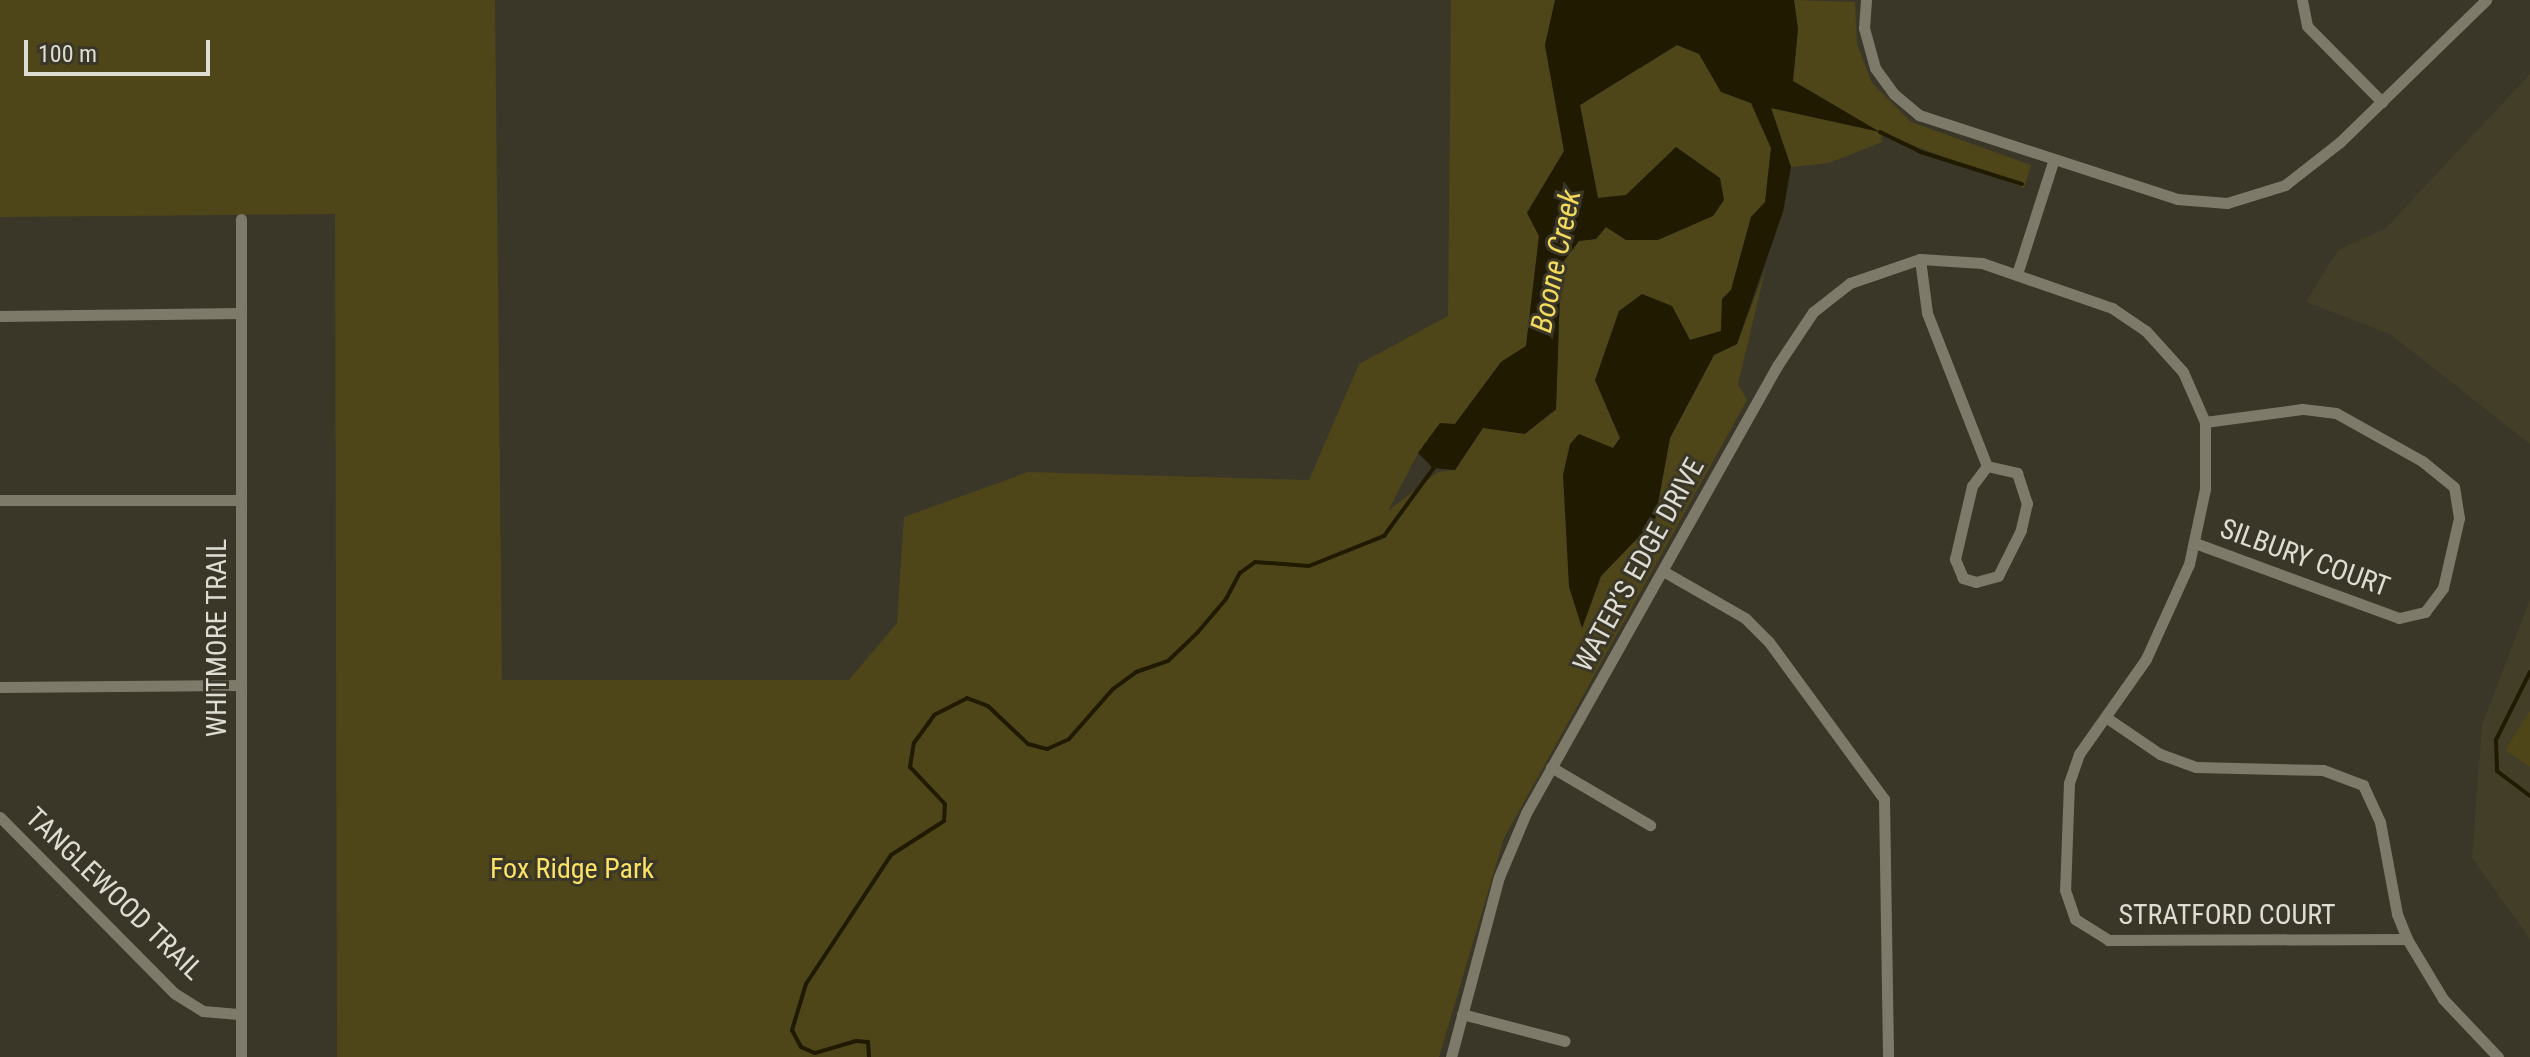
<!DOCTYPE html>
<html>
<head>
<meta charset="utf-8">
<style>
	body { margin:0 }
	#map { position:relative; width:2530px; height:1057px; overflow:hidden; background:#3a3728; font-family:"Roboto Condensed",sans-serif }
	div>[style] { position:absolute }
	.built>* { inset:0; background:#433e28 }
	.green>* { inset:0; background:#4e4619 }
	.water>* { inset:0; background:#201a00 }
	.stream>* { height:4px; margin:-2px; padding:0 2px; transform-origin:2px; border-radius:2px; background:#201a00 }
	.minor>* { height:11px; margin:-5.5px; padding:0 5.5px; transform-origin:5.5px; border-radius:5.5px; background:#7d7a69 }
	span { translate:-50% -50%; white-space:nowrap; text-align:center; line-height:1.15; -webkit-text-stroke:6px #3a3728; paint-order:stroke }
	.street-label { font-size:28px; color:#deddd3 }
	.park-label { font-size:28px; color:#fce266 }
	.water-label { font-size:30px; color:#f3da5d; font-style:italic }
	.scale { position:absolute; left:24px; top:40px; width:186px; height:36px; box-sizing:border-box; border:4px solid #deddd3; border-top:0; padding-left:10px; font-size:24px; line-height:28px; white-space:nowrap; color:#deddd3; -webkit-text-stroke:6px #3a3728; paint-order:stroke }
</style>
</head>
<body>
<div id="map">
	<div class="built">
		<div style="clip-path:polygon(2530px 74px,2530px 444px,2390px 334px,2306px 302px,2338px 250px,2386px 228px)"></div>
		<div style="clip-path:polygon(2530px 599px,2530px 939px,2472px 858px,2482px 725px)"></div>
	</div>
	<div class="green">
		<div style="clip-path:polygon(0 0,495px 0,502px 680px,849px 680px,897px 623px,904px 517px,1028px 472px,1309px 480px,1359px 364px,1448px 316px,1451px 0,1555px 0,1545px 45px,1564px 151px,1527px 212px,1539px 236px,1526px 346px,1501px 362px,1455px 424px,1440px 424px,1418px 453px,1388px 511px,1438px 472px,1455px 470px,1483px 428px,1525px 433px,1556px 410px,1561px 264px,1579px 241px,1596px 239px,1606px 227px,1626px 240px,1676px 147px,1626px 195px,1598px 198px,1580px 105px,1677px 45px,1699px 54px,1721px 92px,1751px 103px,1771px 148px,1765px 203px,1751px 217px,1731px 290px,1722px 299px,1721px 331px,1690px 340px,1672px 306px,1595px 380px,1620px 438px,1613px 448px,1583px 626px,1601px 576px,1655px 520px,1670px 438px,1714px 355px,1737px 344px,1765px 271px,1738px 384px,1747px 400px,1504px 838px,1439px 1057px,337px 1057px,335px 214px,0 217px)"></div>
		<div style="clip-path:polygon(1794px 0,1855px 2px,1857px 44px,1872px 83px,1911px 122px,2031px 165px,2024px 188px,1881px 133px,1882px 142px,1829px 163px,1791px 167px,1771px 108px,1877px 131px,1793px 81px,1798px 29px)"></div>
		<div style="clip-path:polygon(2530px 711px,2530px 767px,2505px 750px)"></div>
	</div>
	<div class="water">
		<div style="clip-path:polygon(1555px 0,1794px 0,1798px 29px,1793px 81px,1880px 132px,1771px 108px,1791px 167px,1783px 212px,1737px 344px,1714px 355px,1670px 438px,1655px 520px,1601px 576px,1582px 628px,1569px 587px,1563px 475px,1570px 444px,1579px 434px,1613px 448px,1620px 438px,1595px 380px,1619px 311px,1642px 294px,1672px 306px,1690px 340px,1721px 331px,1722px 299px,1731px 290px,1751px 217px,1765px 202px,1771px 148px,1751px 103px,1721px 92px,1699px 54px,1677px 45px,1580px 105px,1598px 198px,1626px 195px,1676px 147px,1720px 178px,1724px 200px,1713px 216px,1658px 240px,1626px 240px,1606px 227px,1596px 239px,1579px 241px,1561px 265px,1556px 409px,1525px 434px,1483px 428px,1455px 470px,1433px 468px,1418px 453px,1440px 423px,1455px 424px,1501px 362px,1526px 346px,1539px 236px,1527px 213px,1564px 151px,1545px 45px)"></div>
	</div>
	<div class="stream">
		<div style="left:1880px;top:132px;width:46px;rotate:26deg"></div>
		<div style="left:1921px;top:152px;width:106px;rotate:17.6deg"></div>
		<div style="left:2530px;top:672px;width:76px;rotate:116.6deg"></div>
		<div style="left:2496px;top:740px;width:31px;rotate:88deg"></div>
		<div style="left:2497px;top:771px;width:41px;rotate:37.1deg"></div>
		<div style="left:869px;top:1057px;width:15px;rotate:-94deg"></div>
		<div style="left:868px;top:1042px;width:12px;rotate:-175deg"></div>
		<div style="left:856px;top:1041px;width:43px;rotate:163.7deg"></div>
		<div style="left:815px;top:1053px;width:15px;rotate:-157deg"></div>
		<div style="left:801px;top:1047px;width:19px;rotate:-118deg"></div>
		<div style="left:792px;top:1030px;width:48px;rotate:-73.1deg"></div>
		<div style="left:806px;top:984px;width:154px;rotate:-56.6deg"></div>
		<div style="left:891px;top:855px;width:63px;rotate:-32.7deg"></div>
		<div style="left:944px;top:821px;width:17px;rotate:-87deg"></div>
		<div style="left:945px;top:804px;width:51px;rotate:-133.4deg"></div>
		<div style="left:910px;top:767px;width:24px;rotate:-81deg"></div>
		<div style="left:914px;top:743px;width:34px;rotate:-54deg"></div>
		<div style="left:934px;top:715px;width:37px;rotate:-27deg"></div>
		<div style="left:967px;top:698px;width:22px;rotate:21deg"></div>
		<div style="left:988px;top:706px;width:55px;rotate:43.5deg"></div>
		<div style="left:1028px;top:744px;width:20px;rotate:15deg"></div>
		<div style="left:1047px;top:749px;width:24px;rotate:-24deg"></div>
		<div style="left:1069px;top:739px;width:67px;rotate:-48.7deg"></div>
		<div style="left:1113px;top:689px;width:29px;rotate:-36deg"></div>
		<div style="left:1136px;top:672px;width:34px;rotate:-19deg"></div>
		<div style="left:1168px;top:661px;width:42px;rotate:-44deg"></div>
		<div style="left:1198px;top:632px;width:43px;rotate:-49.7deg"></div>
		<div style="left:1226px;top:599px;width:30px;rotate:-62deg"></div>
		<div style="left:1240px;top:573px;width:19px;rotate:-36deg"></div>
		<div style="left:1255px;top:562px;width:54px;rotate:4.2deg"></div>
		<div style="left:1309px;top:566px;width:81px;rotate:-21.8deg"></div>
		<div style="left:1384px;top:536px;width:87px;rotate:-53.9deg"></div>
	</div>
	<div class="minor">
		<div style="left:1866px;top:0;width:28px;rotate:94deg"></div>
		<div style="left:1864px;top:28px;width:41px;rotate:74.6deg"></div>
		<div style="left:1875px;top:68px;width:32px;rotate:54deg"></div>
		<div style="left:1894px;top:94px;width:33px;rotate:40deg"></div>
		<div style="left:1919px;top:115px;width:271px;rotate:18deg"></div>
		<div style="left:2177px;top:199px;width:50px;rotate:4.6deg"></div>
		<div style="left:2227px;top:203px;width:61px;rotate:-17.2deg"></div>
		<div style="left:2285px;top:185px;width:70px;rotate:-38deg"></div>
		<div style="left:2340px;top:142px;width:204px;rotate:-44.2deg"></div>
		<div style="left:2302px;top:0;width:26px;rotate:79deg"></div>
		<div style="left:2307px;top:26px;width:107px;rotate:45.4deg"></div>
		<div style="left:241px;top:219px;width:838px;rotate:90deg"></div>
		<div style="left:1920px;top:259px;width:54px;rotate:82.6deg"></div>
		<div style="left:1927px;top:313px;width:164px;rotate:68.6deg"></div>
		<div style="left:2017px;top:274px;width:118px;rotate:-72.2deg"></div>
		<div style="left:0;top:316px;width:241px;rotate:-0.7deg"></div>
		<div style="left:1987px;top:466px;width:31px;rotate:13deg"></div>
		<div style="left:2017px;top:473px;width:32px;rotate:72deg"></div>
		<div style="left:2027px;top:503px;width:28px;rotate:103deg"></div>
		<div style="left:2021px;top:530px;width:51px;rotate:116.6deg"></div>
		<div style="left:1998px;top:576px;width:23px;rotate:165deg"></div>
		<div style="left:1976px;top:582px;width:14px;rotate:-163deg"></div>
		<div style="left:1963px;top:578px;width:21px;rotate:-113deg"></div>
		<div style="left:1955px;top:559px;width:75px;rotate:-76.9deg"></div>
		<div style="left:1972px;top:486px;width:25px;rotate:-53deg"></div>
		<div style="left:0;top:500px;width:241px"></div>
		<div style="left:2195px;top:543px;width:217px;rotate:20.2deg"></div>
		<div style="left:2399px;top:618px;width:27px;rotate:-13deg"></div>
		<div style="left:2425px;top:612px;width:30px;rotate:-53deg"></div>
		<div style="left:2443px;top:588px;width:72px;rotate:-77.1deg"></div>
		<div style="left:2459px;top:518px;width:31px;rotate:-99deg"></div>
		<div style="left:2454px;top:487px;width:41px;rotate:-140.9deg"></div>
		<div style="left:2422px;top:461px;width:98px;rotate:-150.8deg"></div>
		<div style="left:2336px;top:413px;width:34px;rotate:-173deg"></div>
		<div style="left:2302px;top:409px;width:98px;rotate:172.4deg"></div>
		<div style="left:1663px;top:571px;width:95px;rotate:29.8deg"></div>
		<div style="left:1745px;top:618px;width:34px;rotate:45deg"></div>
		<div style="left:1769px;top:642px;width:195px;rotate:53.8deg"></div>
		<div style="left:1884px;top:799px;width:258px;rotate:89.1deg"></div>
		<div style="left:0;top:687px;width:241px;rotate:-0.5deg"></div>
		<div style="left:2107px;top:718px;width:64px;rotate:34.2deg"></div>
		<div style="left:2160px;top:754px;width:38px;rotate:20deg"></div>
		<div style="left:2196px;top:767px;width:127px;rotate:1.4deg"></div>
		<div style="left:2323px;top:770px;width:43px;rotate:20.6deg"></div>
		<div style="left:2363px;top:785px;width:41px;rotate:65.3deg"></div>
		<div style="left:2380px;top:822px;width:94px;rotate:79.5deg"></div>
		<div style="left:2397px;top:914px;width:27px;rotate:68deg"></div>
		<div style="left:2407px;top:939px;width:70px;rotate:59deg"></div>
		<div style="left:2443px;top:999px;width:80px;rotate:46.5deg"></div>
		<div style="left:1551px;top:767px;width:115px;rotate:30.4deg"></div>
		<div style="left:0;top:817px;width:247px;rotate:45.3deg"></div>
		<div style="left:174px;top:993px;width:34px;rotate:32deg"></div>
		<div style="left:203px;top:1011px;width:38px;rotate:5deg"></div>
		<div style="left:1462px;top:1014px;width:106px;rotate:14.7deg"></div>
		<div style="left:1451px;top:1057px;width:186px;rotate:-75.1deg"></div>
		<div style="left:1499px;top:877px;width:69px;rotate:-67.1deg"></div>
		<div style="left:1526px;top:813px;width:513px;rotate:-60.68deg"></div>
		<div style="left:1777px;top:366px;width:65px;rotate:-56.3deg"></div>
		<div style="left:1813px;top:312px;width:47px;rotate:-38.1deg"></div>
		<div style="left:1850px;top:283px;width:74px;rotate:-18.9deg"></div>
		<div style="left:1920px;top:259px;width:62px;rotate:3.7deg"></div>
		<div style="left:1982px;top:263px;width:138px;rotate:19.1deg"></div>
		<div style="left:2112px;top:308px;width:41px;rotate:34.1deg"></div>
		<div style="left:2146px;top:331px;width:55px;rotate:47.9deg"></div>
		<div style="left:2183px;top:372px;width:55px;rotate:66.3deg"></div>
		<div style="left:2205px;top:422px;width:67px;rotate:90deg"></div>
		<div style="left:2205px;top:489px;width:77px;rotate:102deg"></div>
		<div style="left:2189px;top:564px;width:104px;rotate:114.4deg"></div>
		<div style="left:2146px;top:659px;width:116px;rotate:125.2deg"></div>
		<div style="left:2079px;top:754px;width:31px;rotate:109deg"></div>
		<div style="left:2069px;top:783px;width:107px;rotate:92.1deg"></div>
		<div style="left:2065px;top:890px;width:31px;rotate:71deg"></div>
		<div style="left:2075px;top:919px;width:39px;rotate:32deg"></div>
		<div style="left:2108px;top:940px;width:299px;rotate:-0.2deg"></div>
	</div>
	<div class="street-label">
		<span style="left:2305px;top:558px;rotate:20deg">SILBURY COURT</span>
		<span style="left:1639px;top:565px;rotate:-61deg">WATER’S EDGE DRIVE</span>
		<span style="left:217px;top:638px;rotate:-90deg">WHITMORE TRAIL</span>
		<span style="left:114px;top:894px;rotate:44deg">TANGLEWOOD TRAIL</span>
		<span style="left:2227px;top:915px">STRATFORD COURT</span>
	</div>
	<div class="park-label">
		<span style="left:572px;top:869px">Fox Ridge Park</span>
	</div>
	<div class="water-label">
		<span style="left:1556px;top:261px;rotate:-78deg">Boone Creek</span>
	</div>
	<div class="scale">100 m</div>
</div>
</body>
</html>
